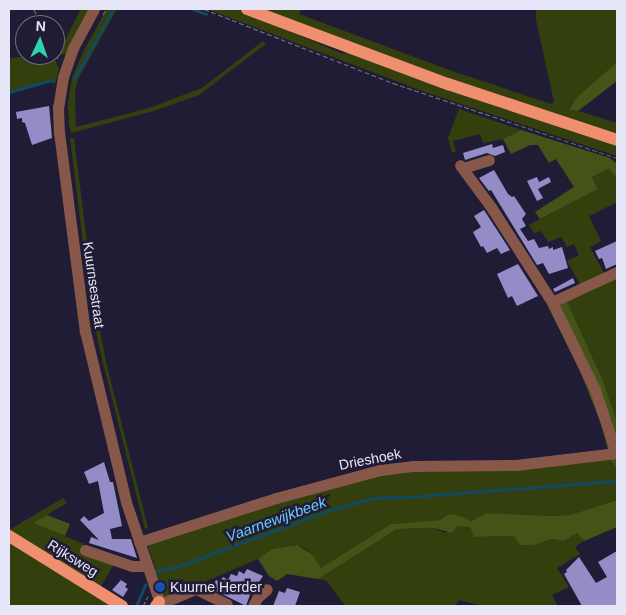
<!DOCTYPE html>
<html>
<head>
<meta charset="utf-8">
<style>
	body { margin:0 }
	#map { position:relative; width:626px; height:615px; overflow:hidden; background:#201c35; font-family:Helvetica,sans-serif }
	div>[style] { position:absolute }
	.green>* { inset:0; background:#33400e }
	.forest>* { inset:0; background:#445417 }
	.stream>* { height:2.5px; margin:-1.25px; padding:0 1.25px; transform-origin:1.25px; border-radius:1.25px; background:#114962 }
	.building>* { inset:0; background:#938cc7 }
	.path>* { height:1px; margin-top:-0.5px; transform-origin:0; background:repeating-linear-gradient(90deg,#726f86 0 5px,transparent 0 7.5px) }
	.minor>* { height:11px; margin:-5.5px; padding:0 5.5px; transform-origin:5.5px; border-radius:5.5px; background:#87584a }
	.major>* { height:12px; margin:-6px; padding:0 6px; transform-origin:6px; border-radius:6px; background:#ef8f70 }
	.dots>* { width:14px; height:14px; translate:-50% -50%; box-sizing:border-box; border:2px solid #201c35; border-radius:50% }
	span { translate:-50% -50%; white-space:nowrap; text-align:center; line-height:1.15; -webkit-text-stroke:5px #201c35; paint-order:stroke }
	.street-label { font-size:14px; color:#e7e6f8 }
	.poi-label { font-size:14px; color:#e7e6f8 }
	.left { translate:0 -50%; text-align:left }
	.water-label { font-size:15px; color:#68ccfe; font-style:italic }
	.frame { position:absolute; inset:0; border:10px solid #e7e6f8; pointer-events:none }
	.north { position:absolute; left:15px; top:15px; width:50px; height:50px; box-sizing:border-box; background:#201c35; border:1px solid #706d83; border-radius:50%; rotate:3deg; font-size:14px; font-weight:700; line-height:20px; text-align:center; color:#e7e6f8 }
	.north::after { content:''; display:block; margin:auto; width:18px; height:22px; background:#2cd5ab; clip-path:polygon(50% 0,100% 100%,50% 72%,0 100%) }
</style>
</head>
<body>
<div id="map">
	<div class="green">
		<div style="clip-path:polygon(81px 9px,89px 9px,67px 54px,60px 55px,55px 48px,55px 41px,58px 47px,62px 46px)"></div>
		<div style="clip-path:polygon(107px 9px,117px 9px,78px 79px,75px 92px,76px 127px,149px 108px,202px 88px,263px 41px,266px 44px,199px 95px,154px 111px,71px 133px,69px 126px,68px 103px,72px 78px,85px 48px)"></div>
		<div style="clip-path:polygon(207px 9px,237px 9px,341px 53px,349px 53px,617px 145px,617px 156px,425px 92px)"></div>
		<div style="clip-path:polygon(260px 9px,301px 9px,299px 14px,449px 70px,551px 104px,554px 102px,536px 20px,536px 9px,617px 9px,617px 62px,576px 98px,569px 108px,617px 123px,617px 134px,503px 98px)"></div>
		<div style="clip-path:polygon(30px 55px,53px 55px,59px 69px,55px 84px,50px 82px,9px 94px,9px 59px)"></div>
		<div style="clip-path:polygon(459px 109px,521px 130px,503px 139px,483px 143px,480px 134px,453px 141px,456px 151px,452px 153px,448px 138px)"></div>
		<div style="clip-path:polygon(70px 138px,74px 138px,95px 306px,107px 366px,148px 528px,145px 529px,98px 343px,89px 291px)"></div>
		<div style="clip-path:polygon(609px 169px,617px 178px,617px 202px,589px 216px,601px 241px,590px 247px,605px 275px,581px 286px,567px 261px,579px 255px,574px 244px,567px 247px,561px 237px,548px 242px,541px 231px,534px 233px,529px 225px,598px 189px,592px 177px)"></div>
		<div style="clip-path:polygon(617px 275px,617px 422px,603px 381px,566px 299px)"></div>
		<div style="clip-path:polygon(609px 456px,617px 468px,617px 500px,570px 515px,552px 516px,486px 513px,471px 521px,455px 514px,447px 515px,440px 520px,391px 524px,321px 568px,313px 555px,302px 547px,297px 545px,272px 549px,258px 559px,165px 599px,147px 543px,382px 472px)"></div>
		<div style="clip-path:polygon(63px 498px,67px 503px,33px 523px,84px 544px,82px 547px,114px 564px,101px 586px,9px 530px)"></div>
		<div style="clip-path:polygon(457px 526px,470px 527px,474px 537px,515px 536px,521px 545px,534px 545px,552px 539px,563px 541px,577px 533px,584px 541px,575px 547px,580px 554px,557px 568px,569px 587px,552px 595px,558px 606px,484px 606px,459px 600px,455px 606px,345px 606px,327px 581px,318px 579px,397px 529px,434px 528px,445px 533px)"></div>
		<div style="clip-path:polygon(9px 543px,111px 606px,9px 606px)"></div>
	</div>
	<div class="forest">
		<div style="clip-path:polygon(617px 62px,617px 81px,578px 111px,569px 109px,576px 98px)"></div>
		<div style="clip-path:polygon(521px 130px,610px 158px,617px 164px,617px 178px,609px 169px,592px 177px,598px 189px,540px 219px,535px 212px,574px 187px,556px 159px,549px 163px,538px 145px,530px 145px,511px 154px,503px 139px)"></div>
		<div style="clip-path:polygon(566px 299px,603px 381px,617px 422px,617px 468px,611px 461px,601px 424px,577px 363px,548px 307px)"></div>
		<div style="clip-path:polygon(617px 500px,617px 527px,584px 541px,577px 533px,563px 541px,552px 539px,534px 545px,520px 545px,514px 536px,474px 537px,470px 527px,457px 526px,452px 533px,434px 528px,397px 529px,318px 579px,287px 574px,277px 581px,269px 576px,258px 559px,272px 549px,297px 545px,313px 555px,321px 568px,391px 524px,440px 520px,447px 515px,455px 514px,471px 521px,486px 513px,552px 516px,570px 515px)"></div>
		<div style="clip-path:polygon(47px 515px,70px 524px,65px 536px,33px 523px)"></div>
	</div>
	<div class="stream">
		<div style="left:193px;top:9px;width:14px;rotate:21deg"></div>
		<div style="left:74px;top:79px;width:80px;rotate:-60.9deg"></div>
		<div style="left:9px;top:92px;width:45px;rotate:-15.6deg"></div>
		<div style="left:617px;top:461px;width:2px;rotate:90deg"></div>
		<div style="left:407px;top:497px;width:211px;rotate:-4.4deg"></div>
		<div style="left:156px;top:571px;width:24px;rotate:-12deg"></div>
		<div style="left:179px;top:566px;width:161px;rotate:-20.3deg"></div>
		<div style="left:330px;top:510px;width:46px;rotate:-15.3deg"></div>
		<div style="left:374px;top:498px;width:32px;rotate:-2deg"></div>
		<div style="left:137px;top:604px;width:21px;rotate:-67deg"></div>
	</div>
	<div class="building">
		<div style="clip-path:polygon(49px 106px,52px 138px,32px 145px,25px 123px,22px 122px,22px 118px,17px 119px,16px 112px)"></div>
		<div style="clip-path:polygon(492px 144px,493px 148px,503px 145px,505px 152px,495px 156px,487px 153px,465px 160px,463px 153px)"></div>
		<div style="clip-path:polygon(494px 170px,508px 194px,512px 197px,514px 196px,526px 214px,522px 219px,526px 226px,520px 229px,528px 241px,534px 239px,539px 248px,548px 246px,549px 249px,553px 247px,553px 250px,562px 247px,568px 268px,549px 274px,543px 263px,537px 265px,491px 190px,489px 191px,479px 178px)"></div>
		<div style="clip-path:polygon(537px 177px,539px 182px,549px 177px,551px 182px,538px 189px,543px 198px,537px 201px,527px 181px)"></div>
		<div style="clip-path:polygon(484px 210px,510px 250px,501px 254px,497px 248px,487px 253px,483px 246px,481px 247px,475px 236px,473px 232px,481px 227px,474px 216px)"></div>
		<div style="clip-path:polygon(617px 241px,617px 264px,606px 269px,602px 258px,599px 259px,595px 251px)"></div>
		<div style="clip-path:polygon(518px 264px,538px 296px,517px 306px,512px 296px,508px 298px,497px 274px)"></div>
		<div style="clip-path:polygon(573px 278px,575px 283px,555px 292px,553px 289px)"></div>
		<div style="clip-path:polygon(104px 462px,110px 482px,113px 482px,122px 526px,110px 529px,112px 539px,131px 539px,137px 558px,89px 543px,91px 537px,99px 540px,80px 520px,84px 516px,89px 521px,104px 513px,98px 481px,89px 484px,84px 472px)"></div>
		<div style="clip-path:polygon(617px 551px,617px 606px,582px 606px,564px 574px,567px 572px,566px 570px,579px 557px,596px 583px,607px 577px,598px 562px)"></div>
		<div style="clip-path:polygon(247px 569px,263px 576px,250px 595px,246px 606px,212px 589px,216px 580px,220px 582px,223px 577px,228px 580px,231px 574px,237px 576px,239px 571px,244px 574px)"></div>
		<div style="clip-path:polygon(121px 580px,127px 584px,125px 587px,128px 589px,123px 597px,112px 590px)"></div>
		<div style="clip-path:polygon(287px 588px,300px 592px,295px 606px,273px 606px,279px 591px,285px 593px)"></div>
	</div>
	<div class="path">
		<div style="left:34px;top:9px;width:17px;rotate:66deg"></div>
		<div style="left:204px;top:9px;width:203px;rotate:21.4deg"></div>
		<div style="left:393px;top:83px;width:236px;rotate:18.5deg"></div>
		<div style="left:103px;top:15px;width:7px;rotate:-63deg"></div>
		<div style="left:55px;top:54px;width:7px;rotate:56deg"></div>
		<div style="left:143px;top:606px;width:11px;rotate:-63deg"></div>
	</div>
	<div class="minor">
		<div style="left:94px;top:9px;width:44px;rotate:118.3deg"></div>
		<div style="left:73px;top:48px;width:31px;rotate:109deg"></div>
		<div style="left:63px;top:77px;width:30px;rotate:99deg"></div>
		<div style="left:58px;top:107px;width:25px;rotate:88deg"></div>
		<div style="left:59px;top:132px;width:201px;rotate:82.6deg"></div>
		<div style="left:85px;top:331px;width:176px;rotate:76.5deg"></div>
		<div style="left:126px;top:502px;width:110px;rotate:71.4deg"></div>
		<div style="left:463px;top:168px;width:27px;rotate:-17deg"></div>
		<div style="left:552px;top:302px;width:72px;rotate:-24.8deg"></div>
		<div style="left:139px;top:542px;width:144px;rotate:-17.8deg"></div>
		<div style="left:276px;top:498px;width:108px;rotate:-15.1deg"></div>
		<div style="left:380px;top:470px;width:32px;rotate:-7deg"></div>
		<div style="left:412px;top:466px;width:104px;rotate:-0.6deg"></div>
		<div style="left:516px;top:465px;width:101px;rotate:-6.8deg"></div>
		<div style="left:616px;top:453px;width:66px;rotate:-108.4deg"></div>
		<div style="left:595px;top:390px;width:98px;rotate:-116deg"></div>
		<div style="left:552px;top:302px;width:113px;rotate:-122.7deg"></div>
		<div style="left:491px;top:207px;width:52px;rotate:-126.4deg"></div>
		<div style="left:85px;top:550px;width:50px;rotate:18.8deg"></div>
		<div style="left:132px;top:566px;width:14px"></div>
		<div style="left:160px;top:604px;width:39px;rotate:-23deg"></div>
		<div style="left:196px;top:589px;width:34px;rotate:26deg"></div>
		<div style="left:253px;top:606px;width:9px;rotate:-63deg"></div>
		<div style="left:257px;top:598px;width:13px;rotate:-42deg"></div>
	</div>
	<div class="major">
		<div style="left:247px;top:9px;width:215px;rotate:20.5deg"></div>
		<div style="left:448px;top:84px;width:178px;rotate:18.3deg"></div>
		<div style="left:9px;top:536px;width:133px;rotate:31.8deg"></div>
		<div style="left:156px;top:606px;width:5px;rotate:-53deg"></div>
	</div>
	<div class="dots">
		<div style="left:160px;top:587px;background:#1a4fb4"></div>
	</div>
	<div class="street-label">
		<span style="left:94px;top:285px;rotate:82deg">Kuurnsestraat</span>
		<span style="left:370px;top:459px;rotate:-11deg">Drieshoek</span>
		<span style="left:73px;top:558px;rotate:32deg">Rijksweg</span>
	</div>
	<div class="poi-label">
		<span class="left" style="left:170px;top:587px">Kuurne Herder</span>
	</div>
	<div class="water-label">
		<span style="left:276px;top:519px;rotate:-20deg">Vaarnewijkbeek</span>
	</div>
	<div class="frame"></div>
	<div class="north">N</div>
</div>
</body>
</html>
